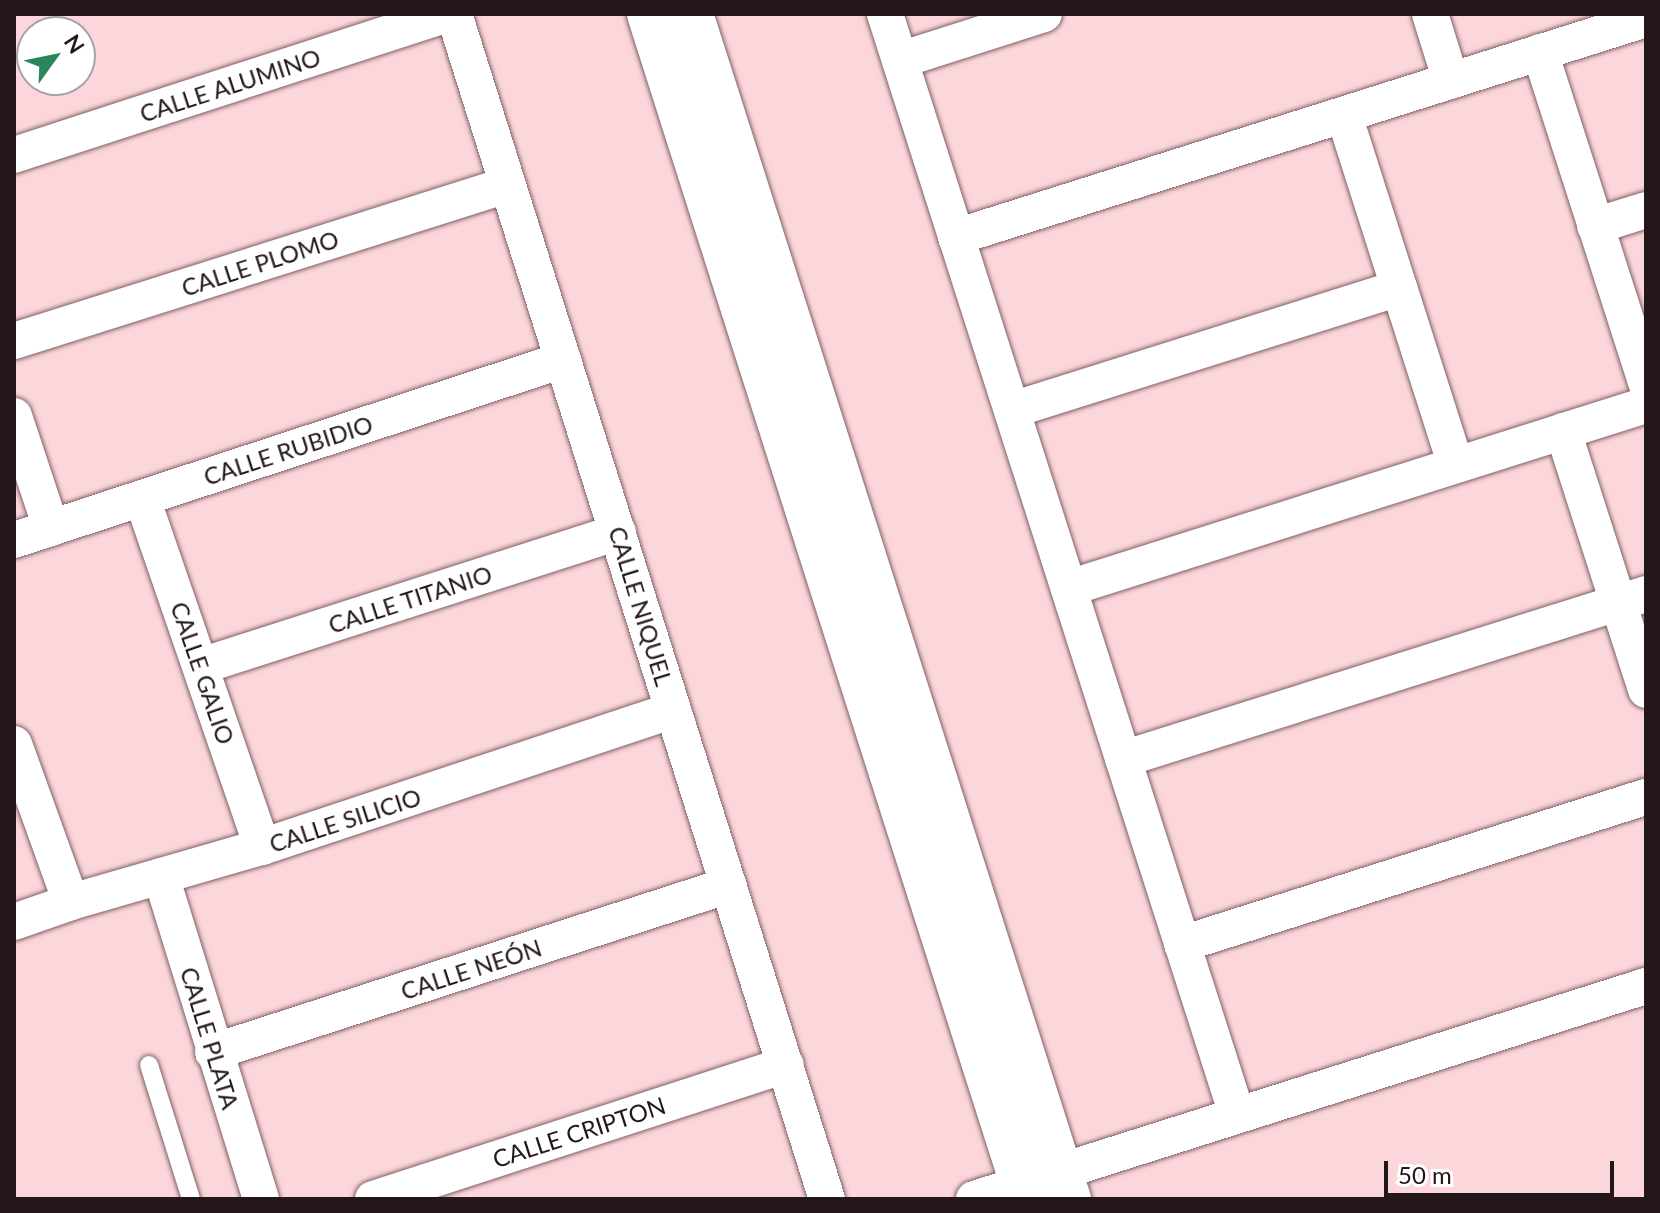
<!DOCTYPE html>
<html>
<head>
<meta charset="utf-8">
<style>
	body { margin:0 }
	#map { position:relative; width:1660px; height:1213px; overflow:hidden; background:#fbd6db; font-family:Lato,sans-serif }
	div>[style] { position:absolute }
	.roads { filter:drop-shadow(0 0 2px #7f6064) drop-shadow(0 0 2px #7f6064) }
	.lane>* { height:18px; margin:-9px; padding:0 9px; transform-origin:9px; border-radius:9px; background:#fff }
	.street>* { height:36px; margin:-18px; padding:0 18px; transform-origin:18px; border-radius:18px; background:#fff }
	.secondary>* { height:44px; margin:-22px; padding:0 22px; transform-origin:22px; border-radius:22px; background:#fff }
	span { translate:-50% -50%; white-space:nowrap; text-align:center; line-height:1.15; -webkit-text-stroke:6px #fff; paint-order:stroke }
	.street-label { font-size:24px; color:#231719 }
	.frame { position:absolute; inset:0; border:16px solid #231719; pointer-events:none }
	.north { position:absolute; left:16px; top:16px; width:80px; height:80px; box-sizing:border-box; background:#fff; border:2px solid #a7a2a3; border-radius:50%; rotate:57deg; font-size:22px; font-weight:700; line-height:32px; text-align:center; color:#231719 }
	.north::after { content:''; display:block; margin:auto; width:28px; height:36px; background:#2b865c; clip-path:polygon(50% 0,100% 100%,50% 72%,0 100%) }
	.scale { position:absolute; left:1384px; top:1161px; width:230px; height:36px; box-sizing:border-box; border:4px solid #231719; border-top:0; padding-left:10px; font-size:24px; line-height:28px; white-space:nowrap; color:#231719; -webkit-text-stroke:6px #fff; paint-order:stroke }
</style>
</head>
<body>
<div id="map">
	<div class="roads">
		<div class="lane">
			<div style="left:149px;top:1065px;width:140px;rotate:72.6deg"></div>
		</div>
		<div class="street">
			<div style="left:454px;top:14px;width:1242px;rotate:72.53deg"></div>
			<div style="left:885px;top:14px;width:1156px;rotate:72.27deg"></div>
			<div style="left:1430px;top:14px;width:70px;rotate:72.6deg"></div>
			<div style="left:1540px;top:52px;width:348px;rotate:72.2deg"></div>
			<div style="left:900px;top:60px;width:151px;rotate:-17.7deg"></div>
			<div style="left:1344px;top:115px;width:367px;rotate:72.3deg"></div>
			<div style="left:14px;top:155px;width:455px;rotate:-18deg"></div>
			<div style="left:1595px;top:226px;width:53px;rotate:-17.4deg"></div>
			<div style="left:956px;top:237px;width:724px;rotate:-17.53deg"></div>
			<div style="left:14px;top:341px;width:517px;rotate:-17.56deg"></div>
			<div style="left:1012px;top:410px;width:406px;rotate:-17.5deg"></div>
			<div style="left:14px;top:416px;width:118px;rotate:71.7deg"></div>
			<div style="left:1563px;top:431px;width:272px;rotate:72.2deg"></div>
			<div style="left:142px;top:498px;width:369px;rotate:71deg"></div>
			<div style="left:14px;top:540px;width:578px;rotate:-18.15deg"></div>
			<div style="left:1069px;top:588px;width:605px;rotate:-17.6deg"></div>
			<div style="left:201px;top:666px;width:438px;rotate:-17.8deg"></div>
			<div style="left:14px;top:744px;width:168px;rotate:70.2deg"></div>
			<div style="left:1123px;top:759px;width:548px;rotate:-17.51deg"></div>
			<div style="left:161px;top:876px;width:338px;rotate:72.8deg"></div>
			<div style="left:14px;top:922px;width:60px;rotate:-19.3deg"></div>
			<div style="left:71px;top:902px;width:199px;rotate:-16.1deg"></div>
			<div style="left:262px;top:847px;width:433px;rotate:-18.4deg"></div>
			<div style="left:1182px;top:944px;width:487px;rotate:-17.6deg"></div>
			<div style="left:213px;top:1052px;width:542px;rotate:-17.93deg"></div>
			<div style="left:373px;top:1199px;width:434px;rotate:-18deg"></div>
			<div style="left:974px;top:1199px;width:705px;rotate:-17.59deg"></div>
		</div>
		<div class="secondary">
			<div style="left:649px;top:14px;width:1244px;rotate:72.31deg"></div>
			<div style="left:691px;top:14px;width:1244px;rotate:72.31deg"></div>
		</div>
	</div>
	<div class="street-label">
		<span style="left:230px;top:85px;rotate:-18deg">CALLE ALUMINO</span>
		<span style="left:260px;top:263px;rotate:-18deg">CALLE PLOMO</span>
		<span style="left:288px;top:450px;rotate:-18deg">CALLE RUBIDIO</span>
		<span style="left:410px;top:599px;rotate:-18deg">CALLE TITANIO</span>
		<span style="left:641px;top:606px;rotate:73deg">CALLE NIQUEL</span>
		<span style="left:203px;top:673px;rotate:71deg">CALLE GALIO</span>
		<span style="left:345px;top:820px;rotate:-18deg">CALLE SILICIO</span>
		<span style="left:471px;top:969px;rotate:-18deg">CALLE NEÓN</span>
		<span style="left:210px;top:1038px;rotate:73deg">CALLE PLATA</span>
		<span style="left:579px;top:1132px;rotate:-18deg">CALLE CRIPTON</span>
	</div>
	<div class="frame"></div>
	<div class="north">N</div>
	<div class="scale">50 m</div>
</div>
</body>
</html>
